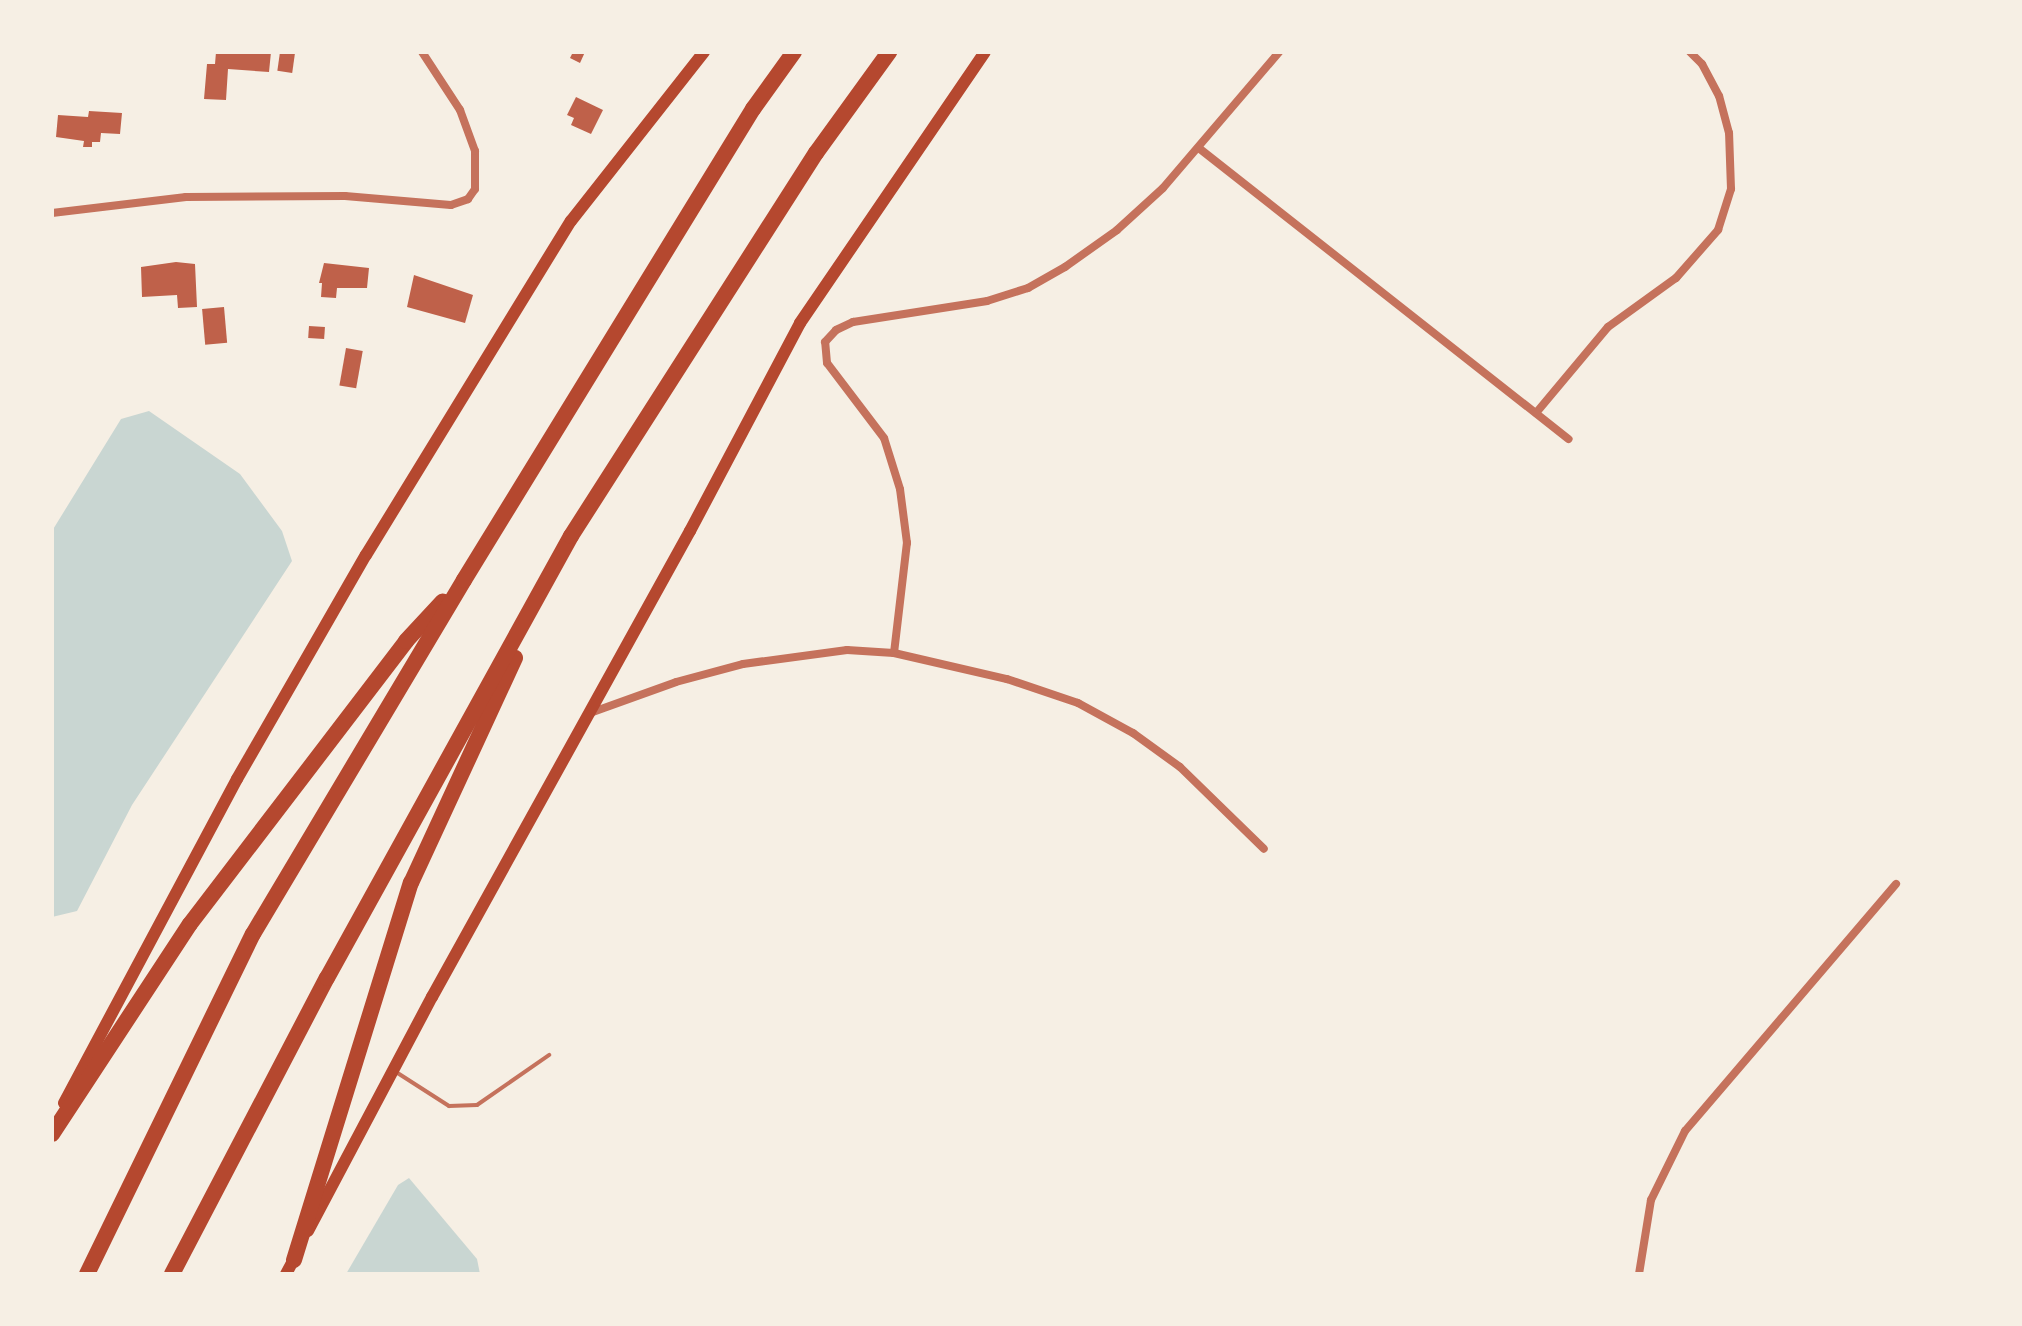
<!DOCTYPE html>
<html>
<head>
<meta charset="utf-8">
<style>
	body { margin:0 }
	#map { position:relative; width:2022px; height:1326px; overflow:hidden; background:#f6efe4; font-family:Lato,sans-serif }
	div>[style] { position:absolute }
	.water>* { inset:0; background:#c9d6d2 }
	.building>* { inset:0; background:#bf614a; transform-origin:0 0 }
	.service>* { height:4px; margin:-2px; padding:0 2px; transform-origin:2px; border-radius:2px; background:#c5725c }
	.minor>* { height:8px; margin:-4px; padding:0 4px; transform-origin:4px; border-radius:4px; background:#c5725c }
	.secondary>* { height:12px; margin:-6px; padding:0 6px; transform-origin:6px; border-radius:6px; background:#b5482f }
	.motorway>* { height:16px; margin:-8px; padding:0 8px; transform-origin:8px; border-radius:8px; background:#b5482f }
	span { translate:-50% -50%; white-space:nowrap; text-align:center; line-height:1.15; -webkit-text-stroke:7px #f6efe4; paint-order:stroke }
	.frame { position:absolute; inset:0; border:54px solid #f6efe4; pointer-events:none }
</style>
</head>
<body>
<div id="map">
	<div class="water">
		<div style="clip-path:polygon(149px 411px,240px 474px,282px 531px,292px 561px,132px 805px,77px 911px,52px 917px,52px 531px,121px 419px)"></div>
		<div style="clip-path:polygon(409px 1178px,477px 1259px,480px 1274px,346px 1274px,398px 1185px)"></div>
	</div>
	<div class="building">
		<div style="clip-path:polygon(216px 52px,271px 52px,269px 72px,228px 69px,226px 100px,204px 99px,207px 64px,215px 64px)"></div>
		<div style="left:280px;top:52px;width:15px;height:19px;rotate:8deg"></div>
		<div style="clip-path:polygon(573px 52px,585px 52px,580px 63px,570px 58px)"></div>
		<div style="clip-path:polygon(576px 97px,603px 110px,591px 134px,571px 125px,574px 118px,567px 115px)"></div>
		<div style="clip-path:polygon(89px 111px,122px 113px,120px 134px,101px 133px,100px 142px,92px 142px,92px 147px,83px 147px,84px 141px,56px 137px,58px 115px,88px 117px)"></div>
		<div style="clip-path:polygon(176px 262px,195px 264px,197px 307px,178px 308px,177px 295px,142px 297px,141px 267px)"></div>
		<div style="clip-path:polygon(324px 263px,369px 268px,367px 288px,337px 288px,336px 298px,321px 297px,322px 283px,319px 283px)"></div>
		<div style="clip-path:polygon(414px 275px,473px 295px,465px 323px,407px 307px)"></div>
		<div style="left:224px;top:307px;width:36px;height:22px;rotate:85deg"></div>
		<div style="left:309px;top:326px;width:16px;height:12px;rotate:4deg"></div>
		<div style="left:346px;top:348px;width:17px;height:38px;rotate:10deg"></div>
	</div>
	<div class="service">
		<div style="left:396px;top:1072px;width:63px;rotate:32.7deg"></div>
		<div style="left:449px;top:1106px;width:28px;rotate:-2deg"></div>
		<div style="left:477px;top:1105px;width:88px;rotate:-34.8deg"></div>
	</div>
	<div class="minor">
		<div style="left:1200px;top:149px;width:469px;rotate:38.2deg"></div>
		<div style="left:52px;top:213px;width:135px;rotate:-6.8deg"></div>
		<div style="left:186px;top:197px;width:159px;rotate:-0.4deg"></div>
		<div style="left:345px;top:196px;width:106px;rotate:4.9deg"></div>
		<div style="left:451px;top:205px;width:18px;rotate:-19deg"></div>
		<div style="left:468px;top:199px;width:12px;rotate:-55deg"></div>
		<div style="left:475px;top:189px;width:38px;rotate:-90deg"></div>
		<div style="left:475px;top:151px;width:44px;rotate:-110.1deg"></div>
		<div style="left:460px;top:110px;width:69px;rotate:-123.2deg"></div>
		<div style="left:1536px;top:413px;width:112px;rotate:-50.1deg"></div>
		<div style="left:1608px;top:327px;width:84px;rotate:-35.8deg"></div>
		<div style="left:1676px;top:278px;width:64px;rotate:-48.8deg"></div>
		<div style="left:1718px;top:230px;width:43px;rotate:-72.4deg"></div>
		<div style="left:1731px;top:189px;width:56px;rotate:-92deg"></div>
		<div style="left:1729px;top:133px;width:38px;rotate:-105deg"></div>
		<div style="left:1719px;top:96px;width:36px;rotate:-118deg"></div>
		<div style="left:1702px;top:64px;width:17px;rotate:-135deg"></div>
		<div style="left:894px;top:653px;width:111px;rotate:-83.3deg"></div>
		<div style="left:907px;top:543px;width:54px;rotate:-97.4deg"></div>
		<div style="left:900px;top:489px;width:53px;rotate:-107.4deg"></div>
		<div style="left:884px;top:438px;width:94px;rotate:-127.2deg"></div>
		<div style="left:827px;top:363px;width:21px;rotate:-95deg"></div>
		<div style="left:825px;top:342px;width:16px;rotate:-47deg"></div>
		<div style="left:836px;top:330px;width:19px;rotate:-25deg"></div>
		<div style="left:853px;top:322px;width:136px;rotate:-8.9deg"></div>
		<div style="left:987px;top:301px;width:43px;rotate:-17.6deg"></div>
		<div style="left:1028px;top:288px;width:43px;rotate:-29.6deg"></div>
		<div style="left:1065px;top:267px;width:64px;rotate:-35.4deg"></div>
		<div style="left:1117px;top:230px;width:62px;rotate:-42.4deg"></div>
		<div style="left:1163px;top:188px;width:179px;rotate:-49.5deg"></div>
		<div style="left:590px;top:713px;width:91px;rotate:-19.8deg"></div>
		<div style="left:676px;top:682px;width:69px;rotate:-15deg"></div>
		<div style="left:743px;top:664px;width:105px;rotate:-7.7deg"></div>
		<div style="left:847px;top:650px;width:47px;rotate:3.7deg"></div>
		<div style="left:894px;top:653px;width:116px;rotate:13deg"></div>
		<div style="left:1007px;top:679px;width:75px;rotate:18.7deg"></div>
		<div style="left:1078px;top:703px;width:63px;rotate:28.6deg"></div>
		<div style="left:1133px;top:733px;width:58px;rotate:35.9deg"></div>
		<div style="left:1180px;top:767px;width:117px;rotate:44.3deg"></div>
		<div style="left:1639px;top:1274px;width:75px;rotate:-80.8deg"></div>
		<div style="left:1651px;top:1200px;width:77px;rotate:-63.8deg"></div>
		<div style="left:1685px;top:1131px;width:325px;rotate:-49.5deg"></div>
	</div>
	<div class="secondary">
		<div style="left:64px;top:1103px;width:367px;rotate:-61.9deg"></div>
		<div style="left:237px;top:779px;width:258px;rotate:-60.1deg"></div>
		<div style="left:366px;top:555px;width:392px;rotate:-58.5deg"></div>
		<div style="left:571px;top:221px;width:215px;rotate:-51.8deg"></div>
		<div style="left:308px;top:1231px;width:265px;rotate:-62.1deg"></div>
		<div style="left:432px;top:997px;width:533px;rotate:-61.03deg"></div>
		<div style="left:690px;top:531px;width:235px;rotate:-62.1deg"></div>
		<div style="left:800px;top:323px;width:328px;rotate:-55.7deg"></div>
		<div style="left:286px;top:1274px;width:21px;rotate:-62deg"></div>
	</div>
	<div class="motorway">
		<div style="left:52px;top:1134px;width:251px;rotate:-56.7deg"></div>
		<div style="left:190px;top:924px;width:356px;rotate:-52.6deg"></div>
		<div style="left:406px;top:641px;width:54px;rotate:-47.2deg"></div>
		<div style="left:294px;top:1260px;width:395px;rotate:-72.8deg"></div>
		<div style="left:411px;top:883px;width:248px;rotate:-65.2deg"></div>
		<div style="left:87px;top:1274px;width:378px;rotate:-64deg"></div>
		<div style="left:253px;top:934px;width:412px;rotate:-59.2deg"></div>
		<div style="left:464px;top:580px;width:553px;rotate:-58.47deg"></div>
		<div style="left:753px;top:109px;width:70px;rotate:-54.3deg"></div>
		<div style="left:172px;top:1274px;width:334px;rotate:-62.4deg"></div>
		<div style="left:327px;top:978px;width:505px;rotate:-61.1deg"></div>
		<div style="left:571px;top:536px;width:455px;rotate:-57.4deg"></div>
		<div style="left:816px;top:153px;width:125px;rotate:-54.1deg"></div>
	</div>
	<div class="frame"></div>
</div>
</body>
</html>
